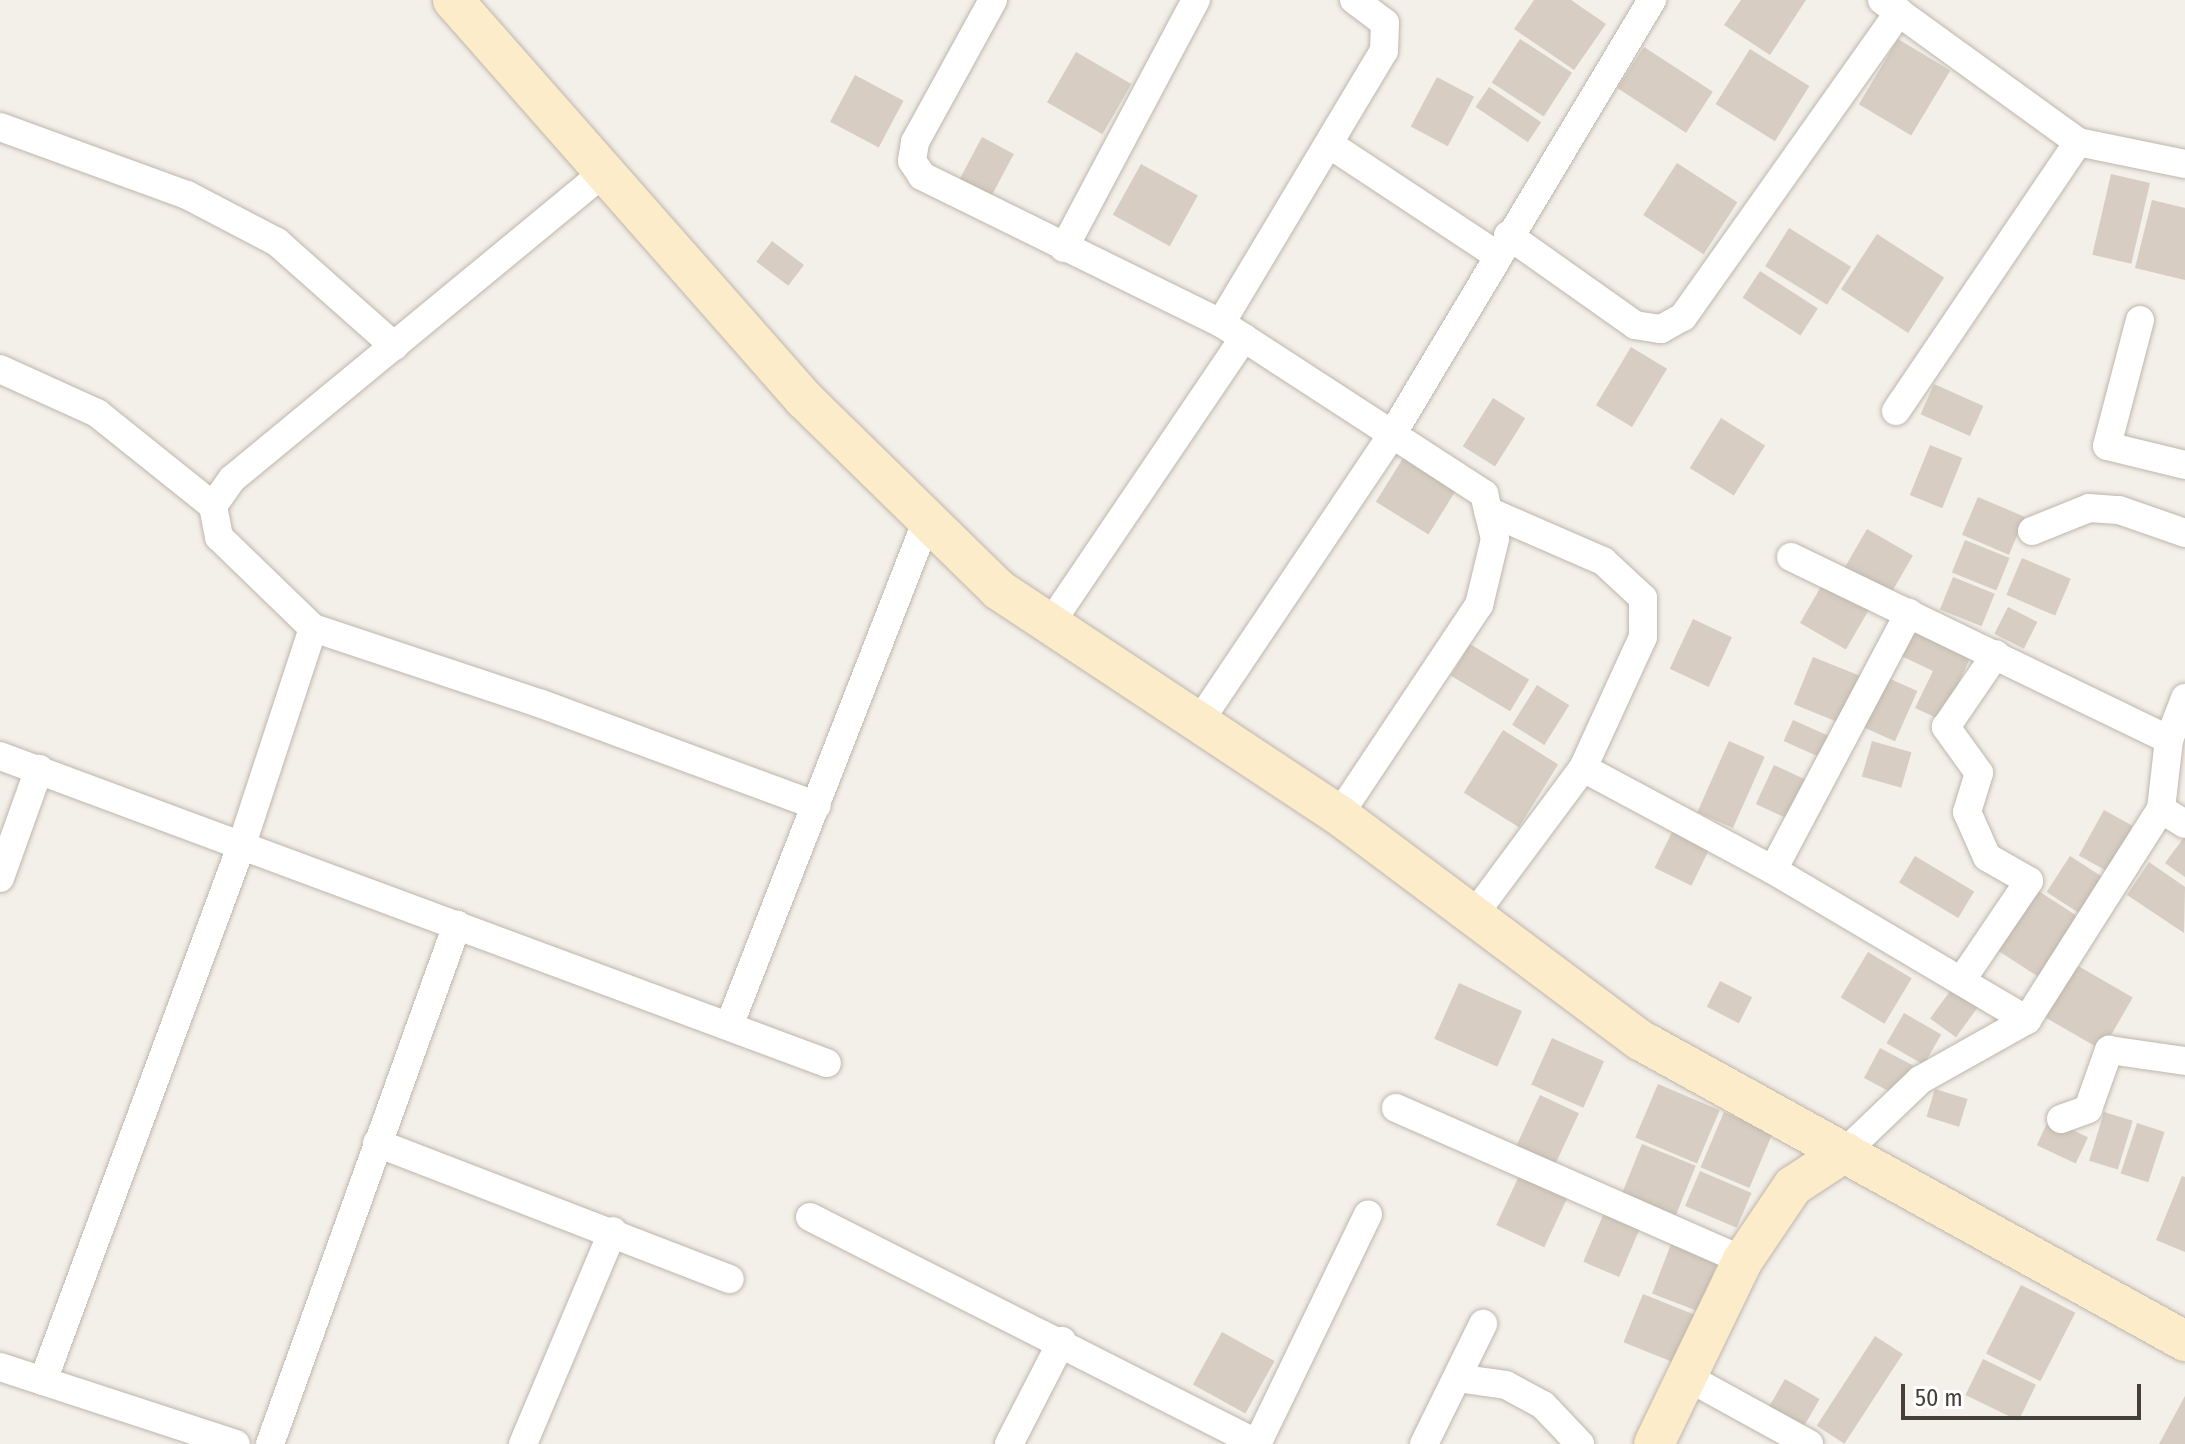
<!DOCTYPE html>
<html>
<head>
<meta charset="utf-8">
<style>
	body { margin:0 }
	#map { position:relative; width:2185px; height:1444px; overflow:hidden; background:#f3efe9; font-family:"Fira Sans Condensed",sans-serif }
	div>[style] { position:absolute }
	.building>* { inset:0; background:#d7cdc2; transform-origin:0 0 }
	.roads { filter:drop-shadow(0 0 2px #beb6ac) drop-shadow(0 0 2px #beb6ac) }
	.street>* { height:28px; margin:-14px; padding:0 14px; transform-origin:14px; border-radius:14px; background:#fff }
	.secondary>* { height:40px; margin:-20px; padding:0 20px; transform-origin:20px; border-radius:20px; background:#fcecca }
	span { translate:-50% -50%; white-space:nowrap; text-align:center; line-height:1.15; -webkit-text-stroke:6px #fff; paint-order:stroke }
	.scale { position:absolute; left:1901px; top:1384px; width:240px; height:36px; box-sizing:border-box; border:4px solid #463f37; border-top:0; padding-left:10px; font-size:24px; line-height:28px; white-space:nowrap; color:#463f37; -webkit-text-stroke:6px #fff; paint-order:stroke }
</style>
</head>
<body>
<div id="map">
	<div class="building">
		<div style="clip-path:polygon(1534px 0,1571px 0,1606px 24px,1574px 70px,1514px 29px)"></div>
		<div style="clip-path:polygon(1741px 0,1806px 0,1770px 55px,1724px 25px)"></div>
		<div style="left:1520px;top:39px;width:62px;height:52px;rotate:33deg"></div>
		<div style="left:1898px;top:39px;width:61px;height:76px;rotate:31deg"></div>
		<div style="left:1644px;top:47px;width:82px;height:49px;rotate:33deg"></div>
		<div style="left:1750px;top:49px;width:70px;height:65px;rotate:32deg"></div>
		<div style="left:1076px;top:52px;width:64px;height:58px;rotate:30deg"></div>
		<div style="left:855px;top:75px;width:55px;height:53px;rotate:28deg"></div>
		<div style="left:1437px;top:77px;width:42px;height:56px;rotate:28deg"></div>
		<div style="left:1489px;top:87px;width:63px;height:24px;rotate:34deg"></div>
		<div style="left:982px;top:137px;width:36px;height:56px;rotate:28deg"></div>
		<div style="left:1677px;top:163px;width:72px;height:62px;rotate:33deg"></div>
		<div style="left:1141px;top:164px;width:65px;height:58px;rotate:29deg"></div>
		<div style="left:2111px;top:174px;width:40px;height:83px;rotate:13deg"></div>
		<div style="clip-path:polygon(2152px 200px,2185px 208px,2185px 280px,2135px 268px)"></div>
		<div style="left:1789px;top:228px;width:73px;height:45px;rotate:32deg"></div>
		<div style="left:1877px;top:234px;width:80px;height:66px;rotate:33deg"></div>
		<div style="left:772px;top:241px;width:40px;height:26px;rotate:37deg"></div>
		<div style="left:1760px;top:271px;width:69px;height:32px;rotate:33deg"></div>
		<div style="left:1631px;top:347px;width:42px;height:68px;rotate:31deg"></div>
		<div style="left:1934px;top:384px;width:54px;height:33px;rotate:24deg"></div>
		<div style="left:1493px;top:398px;width:38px;height:57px;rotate:32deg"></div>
		<div style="left:1721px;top:418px;width:52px;height:59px;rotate:32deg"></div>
		<div style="left:1930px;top:445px;width:35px;height:54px;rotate:22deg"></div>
		<div style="left:1405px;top:455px;width:62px;height:55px;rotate:32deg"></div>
		<div style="left:1978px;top:497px;width:51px;height:41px;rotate:23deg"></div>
		<div style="left:1867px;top:529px;width:53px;height:52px;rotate:30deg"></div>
		<div style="left:1965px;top:540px;width:48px;height:35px;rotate:22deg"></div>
		<div style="left:2022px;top:558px;width:53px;height:40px;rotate:23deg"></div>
		<div style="left:1953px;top:577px;width:45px;height:35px;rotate:22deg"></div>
		<div style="left:1826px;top:578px;width:53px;height:52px;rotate:30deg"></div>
		<div style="left:2008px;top:607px;width:33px;height:30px;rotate:27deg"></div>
		<div style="left:1693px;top:619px;width:43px;height:55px;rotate:25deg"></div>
		<div style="clip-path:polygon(1909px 619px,1974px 650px,1941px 720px,1915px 708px,1933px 671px,1893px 652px)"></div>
		<div style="left:1470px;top:644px;width:69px;height:37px;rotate:31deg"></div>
		<div style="left:1813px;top:657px;width:53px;height:51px;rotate:22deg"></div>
		<div style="left:1879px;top:674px;width:42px;height:55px;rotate:24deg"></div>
		<div style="left:1537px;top:685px;width:38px;height:47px;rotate:32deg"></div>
		<div style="left:1793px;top:720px;width:44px;height:23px;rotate:24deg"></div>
		<div style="left:1503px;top:730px;width:65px;height:74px;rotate:32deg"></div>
		<div style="left:1729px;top:741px;width:39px;height:78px;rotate:24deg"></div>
		<div style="left:1872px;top:741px;width:41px;height:37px;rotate:16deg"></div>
		<div style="left:1774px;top:765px;width:38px;height:43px;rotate:25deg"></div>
		<div style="left:2104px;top:810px;width:33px;height:52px;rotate:29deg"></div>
		<div style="left:1673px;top:830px;width:41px;height:42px;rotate:26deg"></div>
		<div style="clip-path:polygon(2185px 836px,2185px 877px,2165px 863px)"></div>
		<div style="left:1915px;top:856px;width:69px;height:31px;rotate:31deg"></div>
		<div style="left:2070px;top:856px;width:40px;height:43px;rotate:33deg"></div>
		<div style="clip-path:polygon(2149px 862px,2185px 887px,2184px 933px,2127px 895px)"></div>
		<div style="left:2037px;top:890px;width:51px;height:72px;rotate:33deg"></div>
		<div style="left:1868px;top:952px;width:51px;height:53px;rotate:31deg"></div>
		<div style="left:2073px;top:963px;width:69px;height:61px;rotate:30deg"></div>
		<div style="left:1720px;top:981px;width:36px;height:29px;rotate:27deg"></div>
		<div style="left:1459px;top:983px;width:69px;height:61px;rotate:24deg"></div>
		<div style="left:1953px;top:987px;width:32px;height:39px;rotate:36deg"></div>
		<div style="left:1904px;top:1013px;width:43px;height:35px;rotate:30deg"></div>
		<div style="left:1552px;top:1038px;width:57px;height:51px;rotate:24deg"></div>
		<div style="left:1880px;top:1048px;width:38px;height:34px;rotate:28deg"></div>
		<div style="left:1658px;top:1084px;width:67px;height:58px;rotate:23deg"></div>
		<div style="left:1935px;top:1089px;width:34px;height:29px;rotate:17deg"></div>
		<div style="left:1540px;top:1095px;width:43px;height:59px;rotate:25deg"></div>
		<div style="left:1724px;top:1112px;width:53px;height:60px;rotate:23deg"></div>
		<div style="left:2104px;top:1112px;width:30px;height:51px;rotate:17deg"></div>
		<div style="left:2049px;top:1119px;width:43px;height:29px;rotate:25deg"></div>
		<div style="left:2137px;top:1123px;width:29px;height:53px;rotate:18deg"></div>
		<div style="left:1642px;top:1144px;width:58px;height:55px;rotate:22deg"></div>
		<div style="left:1700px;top:1171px;width:56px;height:38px;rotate:23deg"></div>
		<div style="left:1519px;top:1176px;width:53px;height:54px;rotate:25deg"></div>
		<div style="clip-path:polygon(2182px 1176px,2185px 1177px,2185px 1252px,2156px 1240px)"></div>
		<div style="left:1604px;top:1213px;width:39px;height:53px;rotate:23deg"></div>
		<div style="left:1671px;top:1244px;width:50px;height:53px;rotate:21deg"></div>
		<div style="left:2021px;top:1285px;width:61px;height:77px;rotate:27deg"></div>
		<div style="left:1643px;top:1294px;width:57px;height:52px;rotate:22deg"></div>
		<div style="left:1222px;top:1332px;width:60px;height:60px;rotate:29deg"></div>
		<div style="left:1875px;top:1336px;width:33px;height:107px;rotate:33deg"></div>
		<div style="left:1983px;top:1359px;width:59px;height:40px;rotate:26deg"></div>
		<div style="left:1785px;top:1379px;width:40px;height:32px;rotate:30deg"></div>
		<div style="clip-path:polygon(2185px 1396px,2185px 1444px,2159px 1444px)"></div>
	</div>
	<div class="roads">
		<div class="street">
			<div style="left:993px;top:0;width:162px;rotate:118.8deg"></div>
			<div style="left:915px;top:142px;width:19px;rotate:99deg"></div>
			<div style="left:912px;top:161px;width:18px;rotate:56deg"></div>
			<div style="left:922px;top:176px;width:333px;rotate:26.2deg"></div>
			<div style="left:1221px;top:323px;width:314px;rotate:33deg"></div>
			<div style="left:1484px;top:494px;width:46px;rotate:76.3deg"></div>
			<div style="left:1495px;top:539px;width:68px;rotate:103.6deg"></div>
			<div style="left:1479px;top:605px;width:252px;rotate:123.7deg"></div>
			<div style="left:1882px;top:0;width:242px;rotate:35.9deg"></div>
			<div style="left:2078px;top:142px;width:109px;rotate:11.6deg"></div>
			<div style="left:0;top:127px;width:199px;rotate:20deg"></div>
			<div style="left:187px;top:195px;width:102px;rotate:27.6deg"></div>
			<div style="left:277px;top:242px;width:157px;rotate:41.6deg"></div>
			<div style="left:1329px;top:144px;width:201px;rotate:33.5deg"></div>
			<div style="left:1508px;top:235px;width:156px;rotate:35.3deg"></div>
			<div style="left:1635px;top:325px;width:26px;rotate:9deg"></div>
			<div style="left:1661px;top:329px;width:25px;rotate:-29deg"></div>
			<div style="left:1683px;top:317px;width:374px;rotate:-54.7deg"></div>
			<div style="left:1064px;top:248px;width:281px;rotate:-62deg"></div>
			<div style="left:2140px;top:320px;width:130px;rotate:104.7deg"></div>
			<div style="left:2107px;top:446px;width:80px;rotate:13.7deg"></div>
			<div style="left:1221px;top:323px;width:317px;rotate:-59.1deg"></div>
			<div style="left:1384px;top:51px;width:28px;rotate:-88deg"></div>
			<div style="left:1385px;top:23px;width:39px;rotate:-143deg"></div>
			<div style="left:0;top:369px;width:107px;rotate:24.4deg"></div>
			<div style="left:97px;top:413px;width:149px;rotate:38.7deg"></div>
			<div style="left:213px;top:506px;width:32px;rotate:79deg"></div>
			<div style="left:219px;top:537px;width:131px;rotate:44.1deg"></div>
			<div style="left:313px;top:628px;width:238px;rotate:18.4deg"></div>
			<div style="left:539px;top:703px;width:296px;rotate:20.3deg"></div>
			<div style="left:1896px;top:411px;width:325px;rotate:-55.9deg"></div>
			<div style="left:213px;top:506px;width:33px;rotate:-55deg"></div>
			<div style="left:232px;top:479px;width:484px;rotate:-39.5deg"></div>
			<div style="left:2032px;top:531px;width:61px;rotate:-22deg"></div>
			<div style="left:2089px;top:508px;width:30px;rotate:4deg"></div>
			<div style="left:2119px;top:510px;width:70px;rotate:19.2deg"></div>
			<div style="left:1791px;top:557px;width:420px;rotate:25.8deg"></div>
			<div style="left:1050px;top:624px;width:346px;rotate:-55.9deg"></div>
			<div style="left:1199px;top:722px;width:348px;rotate:-56.1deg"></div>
			<div style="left:1393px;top:433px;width:505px;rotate:-59.11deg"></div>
			<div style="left:0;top:756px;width:882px;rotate:20.37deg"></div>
			<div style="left:1583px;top:768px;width:216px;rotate:28.2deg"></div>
			<div style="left:1773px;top:870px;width:295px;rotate:30.6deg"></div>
			<div style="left:2161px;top:809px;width:28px;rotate:32deg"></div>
			<div style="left:1773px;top:870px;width:291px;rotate:-62.1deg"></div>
			<div style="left:0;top:878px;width:116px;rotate:-70.3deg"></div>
			<div style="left:1473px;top:916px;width:184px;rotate:-53.4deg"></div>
			<div style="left:1583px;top:768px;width:144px;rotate:-65.4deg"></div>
			<div style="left:1643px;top:637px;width:39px;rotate:-90deg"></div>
			<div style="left:1643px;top:598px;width:54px;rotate:-137.2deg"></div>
			<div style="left:1603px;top:561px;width:125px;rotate:-156.5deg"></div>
			<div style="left:1961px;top:981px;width:121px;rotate:-55.8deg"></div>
			<div style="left:2029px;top:881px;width:48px;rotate:-150.3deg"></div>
			<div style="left:1987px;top:857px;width:49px;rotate:-114deg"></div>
			<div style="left:1967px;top:812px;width:41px;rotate:-72.9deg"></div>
			<div style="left:1979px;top:773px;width:57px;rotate:-125.7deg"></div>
			<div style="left:1946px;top:727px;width:88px;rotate:-55.6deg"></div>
			<div style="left:729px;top:1026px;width:543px;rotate:-68.63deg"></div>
			<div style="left:1396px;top:1108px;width:379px;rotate:23.7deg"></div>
			<div style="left:2061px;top:1119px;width:29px;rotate:-20deg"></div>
			<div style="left:2088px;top:1109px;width:63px;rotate:-70.4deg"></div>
			<div style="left:2109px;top:1050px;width:77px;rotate:8.2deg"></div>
			<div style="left:377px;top:1143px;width:378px;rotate:21.1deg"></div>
			<div style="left:1845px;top:1152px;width:104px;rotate:-43.8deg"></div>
			<div style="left:1920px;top:1080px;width:123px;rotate:-29.3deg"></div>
			<div style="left:2027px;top:1020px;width:250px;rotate:-57.6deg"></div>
			<div style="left:2161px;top:809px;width:69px;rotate:-83.4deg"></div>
			<div style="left:2169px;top:740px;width:45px;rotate:-69.1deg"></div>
			<div style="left:810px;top:1217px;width:502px;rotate:26.87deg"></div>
			<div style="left:0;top:1367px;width:248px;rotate:18.1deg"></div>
			<div style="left:1457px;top:1378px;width:49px;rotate:8.1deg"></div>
			<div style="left:1506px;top:1385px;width:42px;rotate:28.4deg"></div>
			<div style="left:1543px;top:1405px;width:54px;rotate:46.5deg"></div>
			<div style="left:1689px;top:1378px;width:137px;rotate:28.8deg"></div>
			<div style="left:43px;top:1381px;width:573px;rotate:-69.67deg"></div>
			<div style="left:242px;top:844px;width:227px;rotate:-71.8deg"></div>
			<div style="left:270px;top:1444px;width:552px;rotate:-70.19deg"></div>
			<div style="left:523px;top:1444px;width:231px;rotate:-67.1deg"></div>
			<div style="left:1009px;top:1444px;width:116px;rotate:-62.8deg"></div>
			<div style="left:1257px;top:1444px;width:255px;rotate:-64.2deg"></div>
			<div style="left:1424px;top:1444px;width:134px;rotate:-63.8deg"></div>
		</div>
		<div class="secondary">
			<div style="left:453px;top:0;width:531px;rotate:48.66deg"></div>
			<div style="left:804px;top:399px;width:273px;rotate:44.4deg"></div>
			<div style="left:999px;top:590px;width:408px;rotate:33.5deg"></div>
			<div style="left:1339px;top:815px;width:376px;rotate:36.8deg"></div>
			<div style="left:1640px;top:1040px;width:623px;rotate:28.91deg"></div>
			<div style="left:1654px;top:1444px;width:204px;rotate:-64.2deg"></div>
			<div style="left:1743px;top:1260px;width:89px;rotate:-56deg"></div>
			<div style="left:1793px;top:1186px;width:62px;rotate:-33.2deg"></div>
		</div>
	</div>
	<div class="scale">50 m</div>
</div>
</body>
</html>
